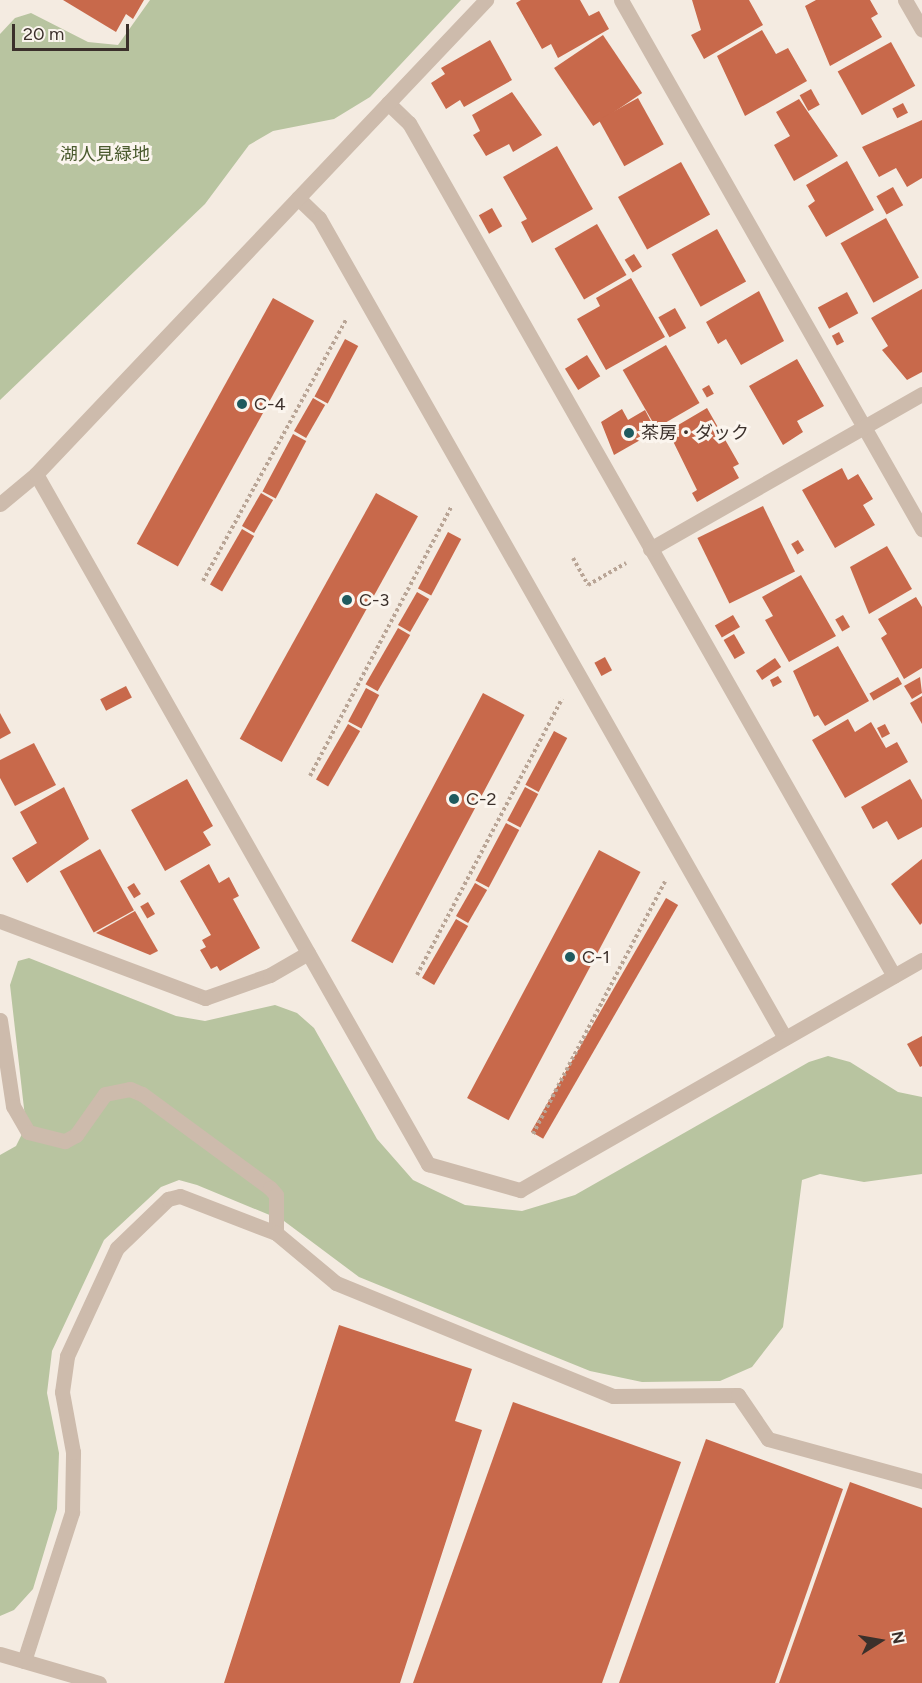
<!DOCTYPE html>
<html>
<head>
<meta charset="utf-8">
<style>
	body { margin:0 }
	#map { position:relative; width:922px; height:1683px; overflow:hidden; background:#f4ebe1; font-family:Figtree,"Noto Sans JP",sans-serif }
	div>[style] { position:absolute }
	.green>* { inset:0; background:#b8c4a0 }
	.building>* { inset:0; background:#c8694b; transform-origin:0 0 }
	.path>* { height:4px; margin-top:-2px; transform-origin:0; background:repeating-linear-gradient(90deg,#b9a596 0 3px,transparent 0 6px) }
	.minor>* { height:15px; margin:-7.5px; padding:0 7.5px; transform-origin:7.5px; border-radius:7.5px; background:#cdbbac }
	.tertiary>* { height:15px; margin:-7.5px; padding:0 7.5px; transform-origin:7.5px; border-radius:7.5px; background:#cdbbac }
	.dots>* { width:16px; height:16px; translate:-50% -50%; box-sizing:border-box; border:3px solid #fbf5ee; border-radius:50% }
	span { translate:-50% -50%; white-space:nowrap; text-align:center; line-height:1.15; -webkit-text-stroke:6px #fbf5ee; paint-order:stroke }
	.park-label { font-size:18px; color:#4a5a2e }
	.poi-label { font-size:18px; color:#3b302b }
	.left { translate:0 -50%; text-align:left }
	.north { position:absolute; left:850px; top:1611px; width:60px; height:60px; -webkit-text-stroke:4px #fbf5ee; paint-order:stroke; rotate:79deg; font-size:16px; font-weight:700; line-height:24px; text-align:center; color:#3b302b }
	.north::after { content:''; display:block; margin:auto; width:21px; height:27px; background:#3b302b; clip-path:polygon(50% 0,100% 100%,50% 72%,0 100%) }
	.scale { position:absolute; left:12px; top:24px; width:117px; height:27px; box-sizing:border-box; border:3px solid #3b302b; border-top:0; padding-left:8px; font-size:18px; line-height:21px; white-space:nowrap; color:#3b302b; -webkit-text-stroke:4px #fbf5ee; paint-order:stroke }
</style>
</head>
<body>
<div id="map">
	<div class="green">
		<div style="clip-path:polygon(150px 0,461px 0,370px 97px,334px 119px,273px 131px,249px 145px,205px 204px,0 400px,0 34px,15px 18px,31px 13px,88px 42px,118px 45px)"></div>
		<div style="clip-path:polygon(29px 958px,176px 1016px,205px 1021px,275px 1005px,297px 1013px,314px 1028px,377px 1139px,413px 1180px,465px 1205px,522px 1211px,575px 1195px,809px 1062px,828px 1056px,850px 1062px,898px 1092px,922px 1097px,922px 1174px,864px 1182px,820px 1174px,802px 1180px,783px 1327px,752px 1367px,720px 1381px,642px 1382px,590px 1371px,359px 1277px,284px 1221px,197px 1185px,179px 1180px,161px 1187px,104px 1240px,52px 1351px,47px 1393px,59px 1453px,57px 1509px,33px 1589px,14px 1610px,0 1616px,0 1155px,16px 1146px,26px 1126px,10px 985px,18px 961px)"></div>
	</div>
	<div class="building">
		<div style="clip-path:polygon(63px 0,144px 0,133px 19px,126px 14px,116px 32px)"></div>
		<div style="clip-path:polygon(521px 0,580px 0,589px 16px,599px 11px,609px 29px,558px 58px,551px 44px,542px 49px,516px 3px)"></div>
		<div style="clip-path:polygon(692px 0,749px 0,763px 25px,704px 59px,691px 35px,701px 30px)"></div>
		<div style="clip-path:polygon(816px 0,870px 0,878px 14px,871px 18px,882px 37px,830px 66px,805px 6px)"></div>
		<div style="clip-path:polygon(762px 30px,776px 54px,788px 48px,807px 81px,745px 116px,717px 56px)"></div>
		<div style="left:603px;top:35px;width:70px;height:59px;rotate:56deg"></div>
		<div style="clip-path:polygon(490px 40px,512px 80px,464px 107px,460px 100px,446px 109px,431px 83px,445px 74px,441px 68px)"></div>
		<div style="left:891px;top:42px;width:50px;height:61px;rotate:61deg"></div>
		<div style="left:811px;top:89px;width:18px;height:13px;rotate:61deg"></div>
		<div style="clip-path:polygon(512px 92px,542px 135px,513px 152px,509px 144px,486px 156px,473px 135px,480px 131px,472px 115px)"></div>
		<div style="left:638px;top:98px;width:53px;height:45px;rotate:61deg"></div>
		<div style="clip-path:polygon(799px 99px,838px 156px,794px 181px,774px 145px,790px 136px,776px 112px)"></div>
		<div style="left:903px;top:103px;width:11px;height:12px;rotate:63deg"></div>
		<div style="clip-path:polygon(922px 120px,922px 178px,907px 187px,896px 168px,879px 177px,862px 147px)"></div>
		<div style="clip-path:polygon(557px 146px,593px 209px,532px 243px,521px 222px,527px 219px,503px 177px)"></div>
		<div style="clip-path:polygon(847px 161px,874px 210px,826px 237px,808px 206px,815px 201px,806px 185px)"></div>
		<div style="left:681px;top:162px;width:60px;height:72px;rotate:61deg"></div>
		<div style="left:893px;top:187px;width:21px;height:19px;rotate:61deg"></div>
		<div style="left:492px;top:208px;width:21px;height:15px;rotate:61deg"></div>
		<div style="left:886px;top:218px;width:68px;height:52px;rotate:61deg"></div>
		<div style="left:597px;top:224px;width:59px;height:49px;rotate:60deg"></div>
		<div style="left:717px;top:229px;width:60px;height:52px;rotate:61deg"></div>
		<div style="left:634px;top:254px;width:15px;height:11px;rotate:58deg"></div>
		<div style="clip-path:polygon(631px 278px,665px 337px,606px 370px,577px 319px,600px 306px,596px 298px)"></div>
		<div style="clip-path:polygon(922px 289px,922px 372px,907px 380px,882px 350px,888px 346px,871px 318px)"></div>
		<div style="clip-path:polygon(759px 291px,784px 341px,741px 365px,726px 339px,718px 344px,706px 322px)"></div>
		<div style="left:847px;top:292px;width:24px;height:33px;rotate:62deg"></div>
		<div style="left:273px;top:298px;width:47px;height:281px;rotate:29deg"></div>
		<div style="left:675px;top:308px;width:23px;height:19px;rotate:61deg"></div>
		<div style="left:839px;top:332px;width:11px;height:8px;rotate:63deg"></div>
		<div style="left:345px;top:339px;width:15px;height:65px;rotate:28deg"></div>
		<div style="left:666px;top:345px;width:67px;height:50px;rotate:60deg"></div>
		<div style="left:587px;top:355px;width:25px;height:26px;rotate:58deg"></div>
		<div style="clip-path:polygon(797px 359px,824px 406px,797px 421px,803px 432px,783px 445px,749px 386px)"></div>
		<div style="left:709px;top:385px;width:10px;height:8px;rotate:61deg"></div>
		<div style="left:313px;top:398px;width:14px;height:38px;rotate:30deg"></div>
		<div style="clip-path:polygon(707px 408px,739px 464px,733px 467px,739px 478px,697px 502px,692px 493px,697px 490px,668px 431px)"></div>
		<div style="clip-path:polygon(622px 409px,628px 420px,645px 410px,656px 431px,614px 455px,601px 422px)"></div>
		<div style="left:293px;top:434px;width:15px;height:65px;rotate:28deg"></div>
		<div style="clip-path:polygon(842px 468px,848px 480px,858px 474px,873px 499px,863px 505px,875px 525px,835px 548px,802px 490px)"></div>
		<div style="left:261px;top:493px;width:14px;height:38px;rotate:30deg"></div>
		<div style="left:376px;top:493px;width:48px;height:281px;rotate:29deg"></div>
		<div style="left:763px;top:506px;width:73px;height:73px;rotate:64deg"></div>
		<div style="left:242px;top:529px;width:14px;height:64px;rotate:30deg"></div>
		<div style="left:448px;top:532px;width:15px;height:64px;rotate:28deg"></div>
		<div style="left:798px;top:540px;width:12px;height:8px;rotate:59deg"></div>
		<div style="clip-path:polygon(887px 546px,912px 589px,869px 614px,850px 567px)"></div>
		<div style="clip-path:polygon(801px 575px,836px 636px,789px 662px,765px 620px,773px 616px,762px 597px)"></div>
		<div style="left:417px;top:592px;width:14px;height:38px;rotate:30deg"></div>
		<div style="clip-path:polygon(916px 597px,922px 607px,922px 668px,904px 679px,881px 638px,887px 634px,878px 619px)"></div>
		<div style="left:733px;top:615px;width:14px;height:21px;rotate:60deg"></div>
		<div style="left:843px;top:615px;width:14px;height:9px;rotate:60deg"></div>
		<div style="left:398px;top:628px;width:14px;height:65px;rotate:30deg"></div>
		<div style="left:734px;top:634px;width:22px;height:12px;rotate:60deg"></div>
		<div style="clip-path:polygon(838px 646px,869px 701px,825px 726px,818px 715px,814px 717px,793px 671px)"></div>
		<div style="left:605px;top:657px;width:15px;height:12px;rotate:62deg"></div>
		<div style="left:775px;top:658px;width:11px;height:23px;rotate:56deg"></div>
		<div style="clip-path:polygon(778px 676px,782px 682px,773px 687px,770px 680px)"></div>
		<div style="left:898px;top:677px;width:8px;height:33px;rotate:60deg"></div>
		<div style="clip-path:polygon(920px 677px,922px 693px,912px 699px,904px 686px)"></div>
		<div style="left:126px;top:686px;width:13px;height:29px;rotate:63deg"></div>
		<div style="left:366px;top:688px;width:15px;height:38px;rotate:28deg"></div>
		<div style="left:483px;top:693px;width:47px;height:281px;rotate:28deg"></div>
		<div style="clip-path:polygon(922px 696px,922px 724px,910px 703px)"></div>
		<div style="clip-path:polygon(0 713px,11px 733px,0 739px)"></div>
		<div style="clip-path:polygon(848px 719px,855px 732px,871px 722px,886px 748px,897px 742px,908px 762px,845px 798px,812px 740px)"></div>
		<div style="left:348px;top:724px;width:14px;height:64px;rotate:30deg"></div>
		<div style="left:885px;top:724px;width:11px;height:9px;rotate:63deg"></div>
		<div style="left:554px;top:731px;width:15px;height:61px;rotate:28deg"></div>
		<div style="clip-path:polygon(34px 743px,56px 785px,15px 806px,0 778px,0 760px)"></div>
		<div style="clip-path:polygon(187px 779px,213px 826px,203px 832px,211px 845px,165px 871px,131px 810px)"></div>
		<div style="clip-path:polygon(910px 779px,922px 800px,922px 827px,898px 840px,887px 821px,873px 829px,861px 807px)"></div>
		<div style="clip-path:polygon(64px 787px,89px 839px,27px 883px,12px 858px,37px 843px,20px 812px)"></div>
		<div style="left:525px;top:787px;width:15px;height:38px;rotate:28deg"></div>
		<div style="left:506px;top:823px;width:15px;height:65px;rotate:28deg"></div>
		<div style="left:100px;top:849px;width:70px;height:46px;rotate:61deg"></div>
		<div style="left:599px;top:850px;width:47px;height:281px;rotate:28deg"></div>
		<div style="clip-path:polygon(922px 859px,922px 923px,920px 925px,891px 884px)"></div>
		<div style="clip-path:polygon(209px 864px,219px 883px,229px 877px,239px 896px,233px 899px,260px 948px,220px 971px,217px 966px,211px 969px,200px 950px,206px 947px,202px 940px,211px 935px,180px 881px)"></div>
		<div style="left:134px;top:883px;width:13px;height:8px;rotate:58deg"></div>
		<div style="left:475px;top:883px;width:14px;height:38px;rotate:30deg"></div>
		<div style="left:666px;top:898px;width:14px;height:270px;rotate:30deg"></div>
		<div style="left:148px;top:902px;width:14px;height:9px;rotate:60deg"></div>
		<div style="clip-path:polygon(135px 911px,158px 951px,150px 955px,96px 933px)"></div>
		<div style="left:456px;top:919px;width:14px;height:68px;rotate:30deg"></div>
		<div style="clip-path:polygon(922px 1036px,922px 1066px,920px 1067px,907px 1044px)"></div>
		<div style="clip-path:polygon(339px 1325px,472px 1369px,455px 1421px,482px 1430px,400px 1683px,224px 1683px)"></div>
		<div style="clip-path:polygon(513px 1402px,681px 1462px,602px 1683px,413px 1683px)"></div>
		<div style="clip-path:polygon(706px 1439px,843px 1489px,775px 1683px,619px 1683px)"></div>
		<div style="clip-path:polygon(850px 1482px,922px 1508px,922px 1683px,779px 1683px)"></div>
	</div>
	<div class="path">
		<div style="left:573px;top:558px;width:31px;rotate:61deg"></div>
		<div style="left:588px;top:585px;width:44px;rotate:-30.1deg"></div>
		<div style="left:203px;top:581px;width:298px;rotate:-61.3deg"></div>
		<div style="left:310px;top:776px;width:305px;rotate:-62.3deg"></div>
		<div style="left:417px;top:975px;width:312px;rotate:-62.3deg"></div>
		<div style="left:533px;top:1134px;width:285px;rotate:-62.4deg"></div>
	</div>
	<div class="minor">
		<div style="left:621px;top:0;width:609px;rotate:60.36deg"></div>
		<div style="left:905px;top:0;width:34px;rotate:60deg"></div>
		<div style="left:388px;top:103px;width:29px;rotate:44deg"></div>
		<div style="left:409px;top:123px;width:981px;rotate:60.38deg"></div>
		<div style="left:298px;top:198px;width:29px;rotate:44deg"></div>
		<div style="left:319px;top:218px;width:943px;rotate:60.39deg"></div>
		<div style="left:36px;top:474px;width:794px;rotate:60.4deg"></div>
		<div style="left:428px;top:1164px;width:96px;rotate:15.8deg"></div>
		<div style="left:520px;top:1190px;width:463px;rotate:-29.8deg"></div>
		<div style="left:0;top:504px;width:47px;rotate:-39.8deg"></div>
		<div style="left:36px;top:474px;width:654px;rotate:-46.49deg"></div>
		<div style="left:650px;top:549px;width:313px;rotate:-29.7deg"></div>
		<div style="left:0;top:921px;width:219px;rotate:20.6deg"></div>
		<div style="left:205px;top:998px;width:69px;rotate:-19.5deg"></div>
		<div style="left:270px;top:975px;width:44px;rotate:-30.1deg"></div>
		<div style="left:0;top:1020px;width:87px;rotate:81.4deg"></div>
		<div style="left:13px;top:1106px;width:30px;rotate:60deg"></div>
		<div style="left:28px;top:1132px;width:38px;rotate:14deg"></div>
		<div style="left:65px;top:1141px;width:13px;rotate:-29deg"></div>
		<div style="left:76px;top:1135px;width:50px;rotate:-54.7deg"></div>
		<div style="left:105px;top:1094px;width:25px;rotate:-11deg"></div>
		<div style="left:130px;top:1089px;width:13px;rotate:23deg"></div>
		<div style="left:142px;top:1094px;width:159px;rotate:36.3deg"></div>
		<div style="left:270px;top:1188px;width:9px;rotate:49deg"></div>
		<div style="left:276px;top:1195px;width:38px;rotate:90deg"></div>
		<div style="left:24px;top:1661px;width:157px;rotate:-72.1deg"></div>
		<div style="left:72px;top:1512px;width:60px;rotate:-89deg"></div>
		<div style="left:73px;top:1452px;width:61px;rotate:-100.4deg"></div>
		<div style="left:62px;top:1392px;width:36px;rotate:-82deg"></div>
		<div style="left:67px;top:1356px;width:119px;rotate:-65.2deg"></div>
		<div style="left:117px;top:1248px;width:71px;rotate:-43.9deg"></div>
		<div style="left:168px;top:1199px;width:12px;rotate:-14deg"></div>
		<div style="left:180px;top:1196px;width:103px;rotate:21.1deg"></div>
		<div style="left:276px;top:1233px;width:78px;rotate:39.8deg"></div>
		<div style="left:336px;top:1283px;width:299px;rotate:22.2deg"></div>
		<div style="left:613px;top:1396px;width:125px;rotate:-0.5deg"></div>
		<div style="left:738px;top:1395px;width:53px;rotate:55.7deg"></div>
		<div style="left:768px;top:1439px;width:160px;rotate:15.3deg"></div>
	</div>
	<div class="tertiary">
		<div style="left:0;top:1654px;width:103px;rotate:16.3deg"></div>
	</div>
	<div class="dots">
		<div style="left:242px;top:404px;background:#1f5a5e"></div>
		<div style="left:629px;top:433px;background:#1f5a5e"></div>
		<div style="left:347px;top:600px;background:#1f5a5e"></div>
		<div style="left:454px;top:799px;background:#1f5a5e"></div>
		<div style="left:570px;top:957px;background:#1f5a5e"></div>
	</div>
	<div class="park-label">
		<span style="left:105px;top:154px">湖人見緑地</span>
	</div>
	<div class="poi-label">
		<span class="left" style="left:254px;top:404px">C-4</span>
		<span class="left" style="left:641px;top:433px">茶房・ダック</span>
		<span class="left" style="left:359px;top:600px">C-3</span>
		<span class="left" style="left:466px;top:799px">C-2</span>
		<span class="left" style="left:582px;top:957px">C-1</span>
	</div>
	<div class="north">N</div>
	<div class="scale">20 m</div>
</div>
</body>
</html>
